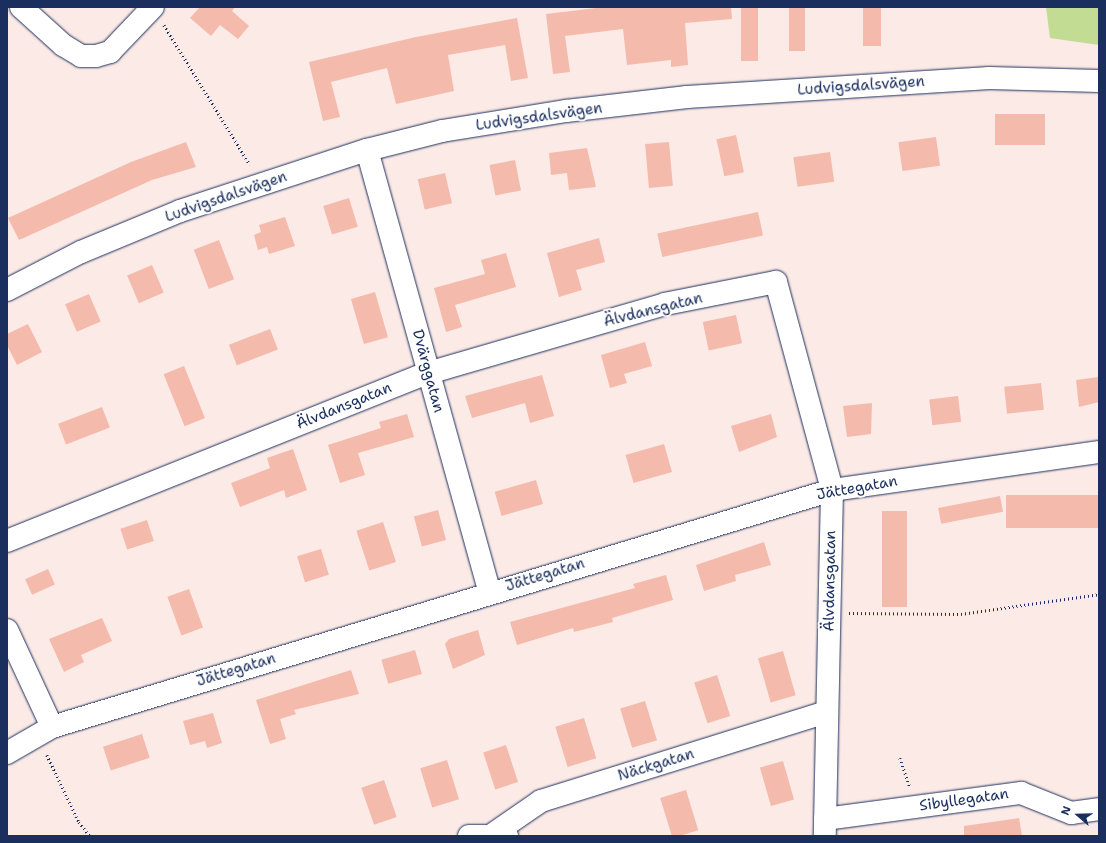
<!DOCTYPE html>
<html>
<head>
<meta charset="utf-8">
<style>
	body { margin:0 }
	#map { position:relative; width:1106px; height:843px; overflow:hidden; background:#fceae6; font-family:"Shantell Sans",sans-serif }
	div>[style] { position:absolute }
	.green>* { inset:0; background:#c2dc93 }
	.building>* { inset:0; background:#f4baac; transform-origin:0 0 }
	.path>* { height:2.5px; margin-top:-1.25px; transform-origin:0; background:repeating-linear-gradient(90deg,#1b2f5e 0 1px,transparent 0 4px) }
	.roads { filter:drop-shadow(0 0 1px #1b2f5e) drop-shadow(0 0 1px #1b2f5e) }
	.street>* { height:22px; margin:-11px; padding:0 11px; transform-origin:11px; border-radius:11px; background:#fff }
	span { translate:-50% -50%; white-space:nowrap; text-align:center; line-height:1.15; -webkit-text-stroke:4px #fff; paint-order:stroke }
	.street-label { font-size:15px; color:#1b2f5e }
	.frame { position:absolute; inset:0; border:8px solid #1b2f5e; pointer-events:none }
	.north { position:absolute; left:1058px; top:795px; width:40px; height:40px; -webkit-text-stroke:3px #fff; paint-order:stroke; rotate:290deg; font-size:11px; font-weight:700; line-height:16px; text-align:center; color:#1b2f5e }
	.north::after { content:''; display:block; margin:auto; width:14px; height:18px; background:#1b2f5e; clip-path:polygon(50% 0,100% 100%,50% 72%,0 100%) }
</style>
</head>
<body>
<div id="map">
	<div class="green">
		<div style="clip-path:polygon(1046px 7px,1099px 7px,1099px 45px,1050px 38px)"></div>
	</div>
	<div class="building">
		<div style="clip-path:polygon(200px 7px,235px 7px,232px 11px,249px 26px,238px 39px,220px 25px,211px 36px,190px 18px)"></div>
		<div style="clip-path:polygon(605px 7px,731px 7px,732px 19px,685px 23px,688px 65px,671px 67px,671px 60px,627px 65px,623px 29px,565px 36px,570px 72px,553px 74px,546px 14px)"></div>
		<div style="left:741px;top:7px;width:17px;height:54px"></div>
		<div style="left:789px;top:7px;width:16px;height:44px"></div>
		<div style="left:863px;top:7px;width:18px;height:39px"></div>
		<div style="clip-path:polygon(517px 18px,528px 78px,511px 81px,505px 45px,448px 55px,454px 91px,396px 104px,387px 68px,331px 82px,340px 117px,323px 121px,309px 62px,416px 37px)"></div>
		<div style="left:995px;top:114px;width:50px;height:31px"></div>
		<div style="left:736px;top:135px;width:38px;height:20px;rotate:78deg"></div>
		<div style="left:936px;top:137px;width:29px;height:38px;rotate:82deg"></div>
		<div style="clip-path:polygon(186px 142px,196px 167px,152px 180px,19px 240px,8px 218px,131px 162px)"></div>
		<div style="left:669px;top:142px;width:44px;height:24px;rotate:85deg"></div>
		<div style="clip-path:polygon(587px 148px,596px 187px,569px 190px,567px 173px,551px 175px,549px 153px)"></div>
		<div style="left:830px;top:152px;width:30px;height:37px;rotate:82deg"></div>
		<div style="left:515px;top:160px;width:31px;height:26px;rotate:79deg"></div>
		<div style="left:445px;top:173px;width:31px;height:28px;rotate:77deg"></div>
		<div style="left:349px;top:198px;width:30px;height:27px;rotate:73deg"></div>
		<div style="left:758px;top:212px;width:24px;height:103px;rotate:78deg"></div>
		<div style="clip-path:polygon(285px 217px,295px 246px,269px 254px,267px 247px,258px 250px,254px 235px,261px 232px,259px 225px)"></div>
		<div style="clip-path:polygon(599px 238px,605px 262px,576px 270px,582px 290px,559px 297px,547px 253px)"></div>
		<div style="left:219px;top:240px;width:42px;height:27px;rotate:69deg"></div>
		<div style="clip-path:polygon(506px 253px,516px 287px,455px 305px,462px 327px,446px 332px,434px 288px,485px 274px,481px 260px)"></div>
		<div style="left:152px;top:265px;width:30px;height:27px;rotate:67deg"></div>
		<div style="left:375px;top:292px;width:47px;height:25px;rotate:74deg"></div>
		<div style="left:89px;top:294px;width:30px;height:26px;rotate:67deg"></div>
		<div style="left:736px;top:315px;width:29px;height:34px;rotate:78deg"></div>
		<div style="clip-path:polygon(28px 324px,42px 352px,17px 365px,7px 345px,7px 334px)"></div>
		<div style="left:270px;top:329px;width:22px;height:44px;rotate:69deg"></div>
		<div style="clip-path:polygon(645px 342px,652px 366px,624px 374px,627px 383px,610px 388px,601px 355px)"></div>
		<div style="left:184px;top:366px;width:56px;height:22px;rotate:68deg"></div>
		<div style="clip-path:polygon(542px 375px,554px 416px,530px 423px,525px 403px,472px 418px,465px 396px)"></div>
		<div style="clip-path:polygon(1099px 377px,1099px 402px,1079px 407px,1076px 380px)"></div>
		<div style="left:1041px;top:383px;width:27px;height:37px;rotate:84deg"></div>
		<div style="left:958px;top:396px;width:26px;height:29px;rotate:83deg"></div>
		<div style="clip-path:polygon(872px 403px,871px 434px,847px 437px,843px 406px)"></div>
		<div style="left:102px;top:407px;width:22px;height:47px;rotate:69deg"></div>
		<div style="clip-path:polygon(407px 414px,414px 437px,358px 453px,365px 475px,340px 483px,328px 445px,381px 428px,379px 422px)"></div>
		<div style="clip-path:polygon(771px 414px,777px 437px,739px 452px,731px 426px)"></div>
		<div style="left:664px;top:444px;width:29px;height:40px;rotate:74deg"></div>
		<div style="clip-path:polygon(293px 449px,307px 490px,286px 498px,284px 490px,240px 507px,231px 483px,270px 468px,267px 458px)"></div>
		<div style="left:536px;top:480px;width:25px;height:43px;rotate:74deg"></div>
		<div style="left:1099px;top:495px;width:33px;height:93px;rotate:90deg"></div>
		<div style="left:1000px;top:496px;width:16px;height:63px;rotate:79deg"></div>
		<div style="left:438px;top:510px;width:31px;height:25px;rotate:75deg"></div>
		<div style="left:882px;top:511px;width:25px;height:96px"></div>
		<div style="left:147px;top:520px;width:22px;height:28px;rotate:72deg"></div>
		<div style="left:383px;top:522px;width:42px;height:28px;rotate:72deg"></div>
		<div style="clip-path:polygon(764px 542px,771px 565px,735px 575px,736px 581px,704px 591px,696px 565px)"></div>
		<div style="left:321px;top:549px;width:27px;height:25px;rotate:73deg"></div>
		<div style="left:48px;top:569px;width:17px;height:25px;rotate:66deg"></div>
		<div style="clip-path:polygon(666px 575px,673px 600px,612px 618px,613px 622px,574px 632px,573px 628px,517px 645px,510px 622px,635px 588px,633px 584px)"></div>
		<div style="left:189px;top:589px;width:41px;height:23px;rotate:70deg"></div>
		<div style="clip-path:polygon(102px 618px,112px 641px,81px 655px,84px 662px,64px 672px,49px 639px)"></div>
		<div style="clip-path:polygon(478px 630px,485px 655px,453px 669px,445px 644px,449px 639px)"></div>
		<div style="left:415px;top:650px;width:25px;height:35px;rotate:74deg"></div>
		<div style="left:783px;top:651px;width:46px;height:26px;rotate:74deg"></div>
		<div style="clip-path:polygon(351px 670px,359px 694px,294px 710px,296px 714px,280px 719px,286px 739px,270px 744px,256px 700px)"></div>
		<div style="left:717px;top:675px;width:43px;height:24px;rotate:72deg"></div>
		<div style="left:645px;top:701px;width:41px;height:26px;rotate:73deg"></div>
		<div style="clip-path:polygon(213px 713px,222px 743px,207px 748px,205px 741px,190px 745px,183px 721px)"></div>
		<div style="left:584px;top:718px;width:42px;height:30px;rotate:73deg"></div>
		<div style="left:142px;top:734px;width:25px;height:41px;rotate:72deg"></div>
		<div style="left:506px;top:745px;width:39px;height:24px;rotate:72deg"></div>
		<div style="left:447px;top:760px;width:41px;height:28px;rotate:73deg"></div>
		<div style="left:783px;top:761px;width:40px;height:24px;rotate:74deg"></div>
		<div style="left:384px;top:780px;width:39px;height:24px;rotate:71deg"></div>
		<div style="left:686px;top:790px;width:42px;height:27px;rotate:73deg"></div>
		<div style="clip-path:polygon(1019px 818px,1022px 836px,964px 836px,964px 826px)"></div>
	</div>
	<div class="path">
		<div style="left:164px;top:25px;width:164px;rotate:58.4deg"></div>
		<div style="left:849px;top:613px;width:112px;rotate:0.5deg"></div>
		<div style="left:961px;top:614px;width:139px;rotate:-8.2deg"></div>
		<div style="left:47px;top:755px;width:74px;rotate:64.5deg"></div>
		<div style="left:79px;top:822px;width:18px;rotate:52deg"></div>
		<div style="left:900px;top:758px;width:31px;rotate:71deg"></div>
	</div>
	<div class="roads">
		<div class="street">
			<div style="left:21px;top:7px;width:57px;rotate:42.1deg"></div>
			<div style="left:63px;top:45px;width:21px;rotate:31deg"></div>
			<div style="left:81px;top:56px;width:15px"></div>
			<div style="left:96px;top:56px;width:15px;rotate:-16deg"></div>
			<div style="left:110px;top:52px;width:62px;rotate:-46.3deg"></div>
			<div style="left:367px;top:150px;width:458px;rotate:74.5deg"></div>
			<div style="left:7px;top:290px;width:83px;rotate:-27.2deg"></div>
			<div style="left:81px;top:252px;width:107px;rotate:-22.5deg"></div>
			<div style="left:180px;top:211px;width:197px;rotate:-18.1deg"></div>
			<div style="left:367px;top:150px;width:77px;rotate:-14.2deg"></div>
			<div style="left:442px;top:131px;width:126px;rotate:-9.2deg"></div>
			<div style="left:566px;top:111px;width:122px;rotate:-6.6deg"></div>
			<div style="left:687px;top:97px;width:303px;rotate:-3.6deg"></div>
			<div style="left:989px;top:78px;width:110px;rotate:1.6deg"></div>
			<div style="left:7px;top:541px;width:453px;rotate:-21.8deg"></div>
			<div style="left:428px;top:373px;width:247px;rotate:-16.2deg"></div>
			<div style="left:665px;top:304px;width:113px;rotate:-11.2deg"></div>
			<div style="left:776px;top:282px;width:215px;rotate:74.9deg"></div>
			<div style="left:832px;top:490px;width:346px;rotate:91.2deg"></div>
			<div style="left:7px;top:630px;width:107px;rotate:65.1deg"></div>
			<div style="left:7px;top:753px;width:52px;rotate:-30deg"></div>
			<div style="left:52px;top:727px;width:815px;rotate:-16.9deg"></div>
			<div style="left:832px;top:490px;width:270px;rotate:-8.1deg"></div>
			<div style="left:825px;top:819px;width:198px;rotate:-7.6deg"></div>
			<div style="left:1021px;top:793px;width:54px;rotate:21.8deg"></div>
			<div style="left:1071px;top:813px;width:28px;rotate:-8deg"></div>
			<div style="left:493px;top:834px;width:58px;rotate:-34.5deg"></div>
			<div style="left:541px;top:801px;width:299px;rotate:-17.3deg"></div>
			<div style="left:469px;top:836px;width:38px"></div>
		</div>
	</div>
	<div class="street-label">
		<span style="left:861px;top:86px;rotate:-4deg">Ludvigsdalsvägen</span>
		<span style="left:539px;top:117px;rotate:-8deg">Ludvigsdalsvägen</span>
		<span style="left:226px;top:197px;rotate:-19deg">Ludvigsdalsvägen</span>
		<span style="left:653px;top:310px;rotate:-14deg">Älvdansgatan</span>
		<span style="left:428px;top:371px;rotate:75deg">Dvärggatan</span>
		<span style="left:344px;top:406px;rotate:-22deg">Älvdansgatan</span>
		<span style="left:857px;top:488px;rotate:-10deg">Jättegatan</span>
		<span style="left:545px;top:575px;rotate:-17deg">Jättegatan</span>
		<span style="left:830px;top:581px;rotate:-89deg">Älvdansgatan</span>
		<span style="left:236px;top:670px;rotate:-17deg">Jättegatan</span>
		<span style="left:656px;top:765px;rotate:-17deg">Näckgatan</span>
		<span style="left:964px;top:800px;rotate:-8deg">Sibyllegatan</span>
	</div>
	<div class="frame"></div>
	<div class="north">N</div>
</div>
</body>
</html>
